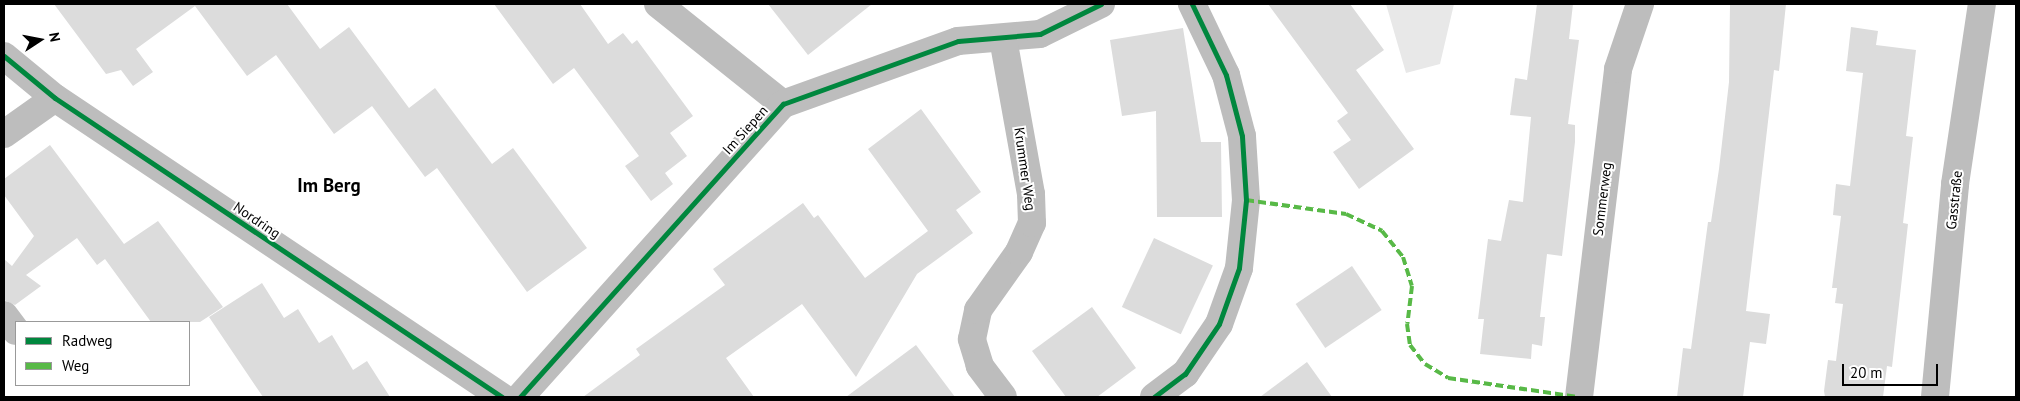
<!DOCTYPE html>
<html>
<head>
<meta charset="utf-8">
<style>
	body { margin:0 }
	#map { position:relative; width:2020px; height:401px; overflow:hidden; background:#fff; font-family:"PT Sans",sans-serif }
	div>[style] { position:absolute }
	.green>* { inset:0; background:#e8e8e8 }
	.building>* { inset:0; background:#dcdcdc; transform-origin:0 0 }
	.minor>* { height:28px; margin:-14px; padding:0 14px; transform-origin:14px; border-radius:14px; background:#bdbdbd }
	.quiet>* { height:4px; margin-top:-2px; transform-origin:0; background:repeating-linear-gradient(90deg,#58b947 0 8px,transparent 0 12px) }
	.cycleway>* { height:5px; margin:-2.5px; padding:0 2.5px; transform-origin:2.5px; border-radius:2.5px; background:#00873e }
	span { translate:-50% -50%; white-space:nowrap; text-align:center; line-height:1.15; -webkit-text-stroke:4px #fff; paint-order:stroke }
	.street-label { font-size:14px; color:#000 }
	.district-label { font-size:19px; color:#000; font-weight:700 }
	.frame { position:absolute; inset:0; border:5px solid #000; pointer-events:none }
	.legend { position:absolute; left:15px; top:321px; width:175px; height:65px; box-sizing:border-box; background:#fff; border:1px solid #999; margin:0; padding:6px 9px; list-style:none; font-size:15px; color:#000 }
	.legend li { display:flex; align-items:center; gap:10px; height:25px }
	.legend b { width:25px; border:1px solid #999 }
	.north { position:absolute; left:15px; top:15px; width:50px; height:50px; -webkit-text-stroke:4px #fff; paint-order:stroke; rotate:79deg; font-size:14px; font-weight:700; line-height:20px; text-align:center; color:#000 }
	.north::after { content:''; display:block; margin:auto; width:18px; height:22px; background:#000; clip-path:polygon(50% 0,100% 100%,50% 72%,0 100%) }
	.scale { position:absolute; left:1842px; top:364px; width:96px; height:22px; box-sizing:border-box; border:2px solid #000; border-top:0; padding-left:6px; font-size:15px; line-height:18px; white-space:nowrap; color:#000; -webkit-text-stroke:4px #fff; paint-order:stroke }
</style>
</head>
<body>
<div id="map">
	<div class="green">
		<div style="clip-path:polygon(1386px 4px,1454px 4px,1440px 64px,1406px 73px)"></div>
	</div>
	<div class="building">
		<div style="clip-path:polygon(54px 4px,287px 4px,320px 49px,349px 27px,409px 108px,435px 88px,492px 164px,513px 148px,587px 248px,527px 292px,437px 168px,425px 177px,372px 106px,334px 134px,276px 55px,247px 76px,195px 6px,136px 49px,153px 72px,133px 86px,121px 70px,106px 74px)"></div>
		<div style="clip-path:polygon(494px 4px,580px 4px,608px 44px,623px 33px,632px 44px,637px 40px,693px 116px,670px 133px,687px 156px,665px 173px,673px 184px,651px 201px,625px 166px,639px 156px,574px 68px,553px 84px)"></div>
		<div style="clip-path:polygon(768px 4px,872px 4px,808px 55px)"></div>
		<div style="clip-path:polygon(1268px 4px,1350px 4px,1384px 50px,1356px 70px,1414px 149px,1359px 189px,1333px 152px,1351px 140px,1337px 121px,1348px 113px)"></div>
		<div style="clip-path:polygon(1537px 4px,1573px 4px,1569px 39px,1579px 40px,1568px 124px,1575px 125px,1575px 142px,1562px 256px,1547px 254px,1540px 317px,1545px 317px,1542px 346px,1532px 344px,1531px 359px,1480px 354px,1484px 319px,1478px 319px,1488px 239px,1501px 241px,1509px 200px,1523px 202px,1531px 117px,1510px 115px,1515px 78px,1527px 80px)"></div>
		<div style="clip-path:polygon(1730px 4px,1786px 4px,1779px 71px,1774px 70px,1746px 311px,1770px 314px,1766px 344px,1750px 342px,1743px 397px,1677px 397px,1683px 348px,1691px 349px,1708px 222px,1711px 222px,1719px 169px,1729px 82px)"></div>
		<div style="clip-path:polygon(1851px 27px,1878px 31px,1876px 45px,1916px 50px,1906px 136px,1913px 137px,1903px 223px,1908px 224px,1892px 367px,1887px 366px,1883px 397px,1825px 397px,1824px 391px,1828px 360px,1836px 361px,1843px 304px,1835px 303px,1837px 288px,1832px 288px,1841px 216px,1833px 215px,1836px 184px,1850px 186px,1863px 73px,1846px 71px)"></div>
		<div style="clip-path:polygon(1183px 28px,1201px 142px,1221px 142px,1222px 217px,1157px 217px,1156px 111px,1122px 116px,1110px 40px)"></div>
		<div style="clip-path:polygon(921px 109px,981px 192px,956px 210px,973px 233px,917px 274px,856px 377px,802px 304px,726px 358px,754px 397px,583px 397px,640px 355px,636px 349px,725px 285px,713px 269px,803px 203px,814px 218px,818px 215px,865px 278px,928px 231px,868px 149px)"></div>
		<div style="clip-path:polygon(50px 145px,124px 244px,158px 221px,223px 307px,200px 322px,151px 322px,105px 259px,97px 265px,77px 238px,26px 275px,41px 286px,15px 305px,4px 300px,4px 259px,12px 266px,34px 236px,4px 195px,4px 179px)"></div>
		<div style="left:1154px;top:238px;width:65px;height:76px;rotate:25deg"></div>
		<div style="left:1352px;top:266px;width:53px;height:68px;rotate:56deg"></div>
		<div style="clip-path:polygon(262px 283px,284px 318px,298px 309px,319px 343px,332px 335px,353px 370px,367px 361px,390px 397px,263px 397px,209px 317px)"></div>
		<div style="clip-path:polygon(1092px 307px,1136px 368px,1097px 397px,1066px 397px,1032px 351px)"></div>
		<div style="clip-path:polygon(916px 345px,955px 397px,846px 397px)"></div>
		<div style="clip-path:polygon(1307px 362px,1332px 397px,1260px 397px)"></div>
	</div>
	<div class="minor">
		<div style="left:658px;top:4px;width:160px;rotate:38.7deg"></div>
		<div style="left:4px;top:56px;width:66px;rotate:39.5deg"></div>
		<div style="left:55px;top:98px;width:538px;rotate:33.78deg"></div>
		<div style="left:4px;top:134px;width:62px;rotate:-35.2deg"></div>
		<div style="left:4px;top:315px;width:20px;rotate:53deg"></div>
		<div style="left:520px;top:397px;width:394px;rotate:-48.1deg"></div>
		<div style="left:783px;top:104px;width:186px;rotate:-19.8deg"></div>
		<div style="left:958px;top:41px;width:82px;rotate:-4.9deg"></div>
		<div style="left:1040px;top:34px;width:68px;rotate:-26.2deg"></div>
		<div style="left:1003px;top:397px;width:39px;rotate:-127deg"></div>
		<div style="left:980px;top:366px;width:28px;rotate:-107deg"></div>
		<div style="left:972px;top:339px;width:30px;rotate:-78deg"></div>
		<div style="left:978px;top:310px;width:71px;rotate:-54.7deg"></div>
		<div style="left:1019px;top:252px;width:32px;rotate:-66deg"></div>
		<div style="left:1032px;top:223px;width:29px;rotate:-92deg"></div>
		<div style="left:1031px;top:194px;width:158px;rotate:-100.2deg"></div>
		<div style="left:1154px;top:397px;width:39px;rotate:-37deg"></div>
		<div style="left:1185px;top:374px;width:60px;rotate:-55.8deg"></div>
		<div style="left:1219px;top:324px;width:59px;rotate:-70.3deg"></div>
		<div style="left:1239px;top:268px;width:68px;rotate:-84.1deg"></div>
		<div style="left:1246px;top:200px;width:64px;rotate:-93.6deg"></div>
		<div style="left:1242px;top:136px;width:63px;rotate:-104.7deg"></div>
		<div style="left:1226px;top:75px;width:79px;rotate:-115.6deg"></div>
		<div style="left:1579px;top:397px;width:330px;rotate:-83.2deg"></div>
		<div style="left:1618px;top:69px;width:69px;rotate:-71.3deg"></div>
		<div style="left:1935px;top:397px;width:214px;rotate:-84.6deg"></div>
		<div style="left:1955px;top:184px;width:182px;rotate:-81.5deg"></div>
	</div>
	<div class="quiet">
		<div style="left:1246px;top:200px;width:101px;rotate:8deg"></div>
		<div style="left:1346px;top:214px;width:40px;rotate:25deg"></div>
		<div style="left:1382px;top:231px;width:33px;rotate:51deg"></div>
		<div style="left:1403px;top:257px;width:30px;rotate:73deg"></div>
		<div style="left:1412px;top:286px;width:38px;rotate:97deg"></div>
		<div style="left:1407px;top:324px;width:21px;rotate:82deg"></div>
		<div style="left:1410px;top:345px;width:24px;rotate:52deg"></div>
		<div style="left:1425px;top:364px;width:27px;rotate:31deg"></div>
		<div style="left:1448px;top:378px;width:131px;rotate:8.3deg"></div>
	</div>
	<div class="cycleway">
		<div style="left:4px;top:56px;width:66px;rotate:39.5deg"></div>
		<div style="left:55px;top:98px;width:538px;rotate:33.78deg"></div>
		<div style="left:520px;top:397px;width:394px;rotate:-48.1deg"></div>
		<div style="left:783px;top:104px;width:186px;rotate:-19.8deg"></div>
		<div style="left:958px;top:41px;width:82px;rotate:-4.9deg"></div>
		<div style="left:1040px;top:34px;width:68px;rotate:-26.2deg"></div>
		<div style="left:1154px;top:397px;width:39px;rotate:-37deg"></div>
		<div style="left:1185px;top:374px;width:60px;rotate:-55.8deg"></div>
		<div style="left:1219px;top:324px;width:59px;rotate:-70.3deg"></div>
		<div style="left:1239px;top:268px;width:68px;rotate:-84.1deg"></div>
		<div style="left:1246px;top:200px;width:64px;rotate:-93.6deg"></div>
		<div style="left:1242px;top:136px;width:63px;rotate:-104.7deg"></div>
		<div style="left:1226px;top:75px;width:79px;rotate:-115.6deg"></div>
	</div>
	<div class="street-label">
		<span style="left:745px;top:130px;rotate:-48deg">Im Siepen</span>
		<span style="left:1025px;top:169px;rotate:82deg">Krummer Weg</span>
		<span style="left:1602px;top:199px;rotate:-83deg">Sommerweg</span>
		<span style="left:1954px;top:200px;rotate:-84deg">Gasstraße</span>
		<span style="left:257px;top:220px;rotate:34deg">Nordring</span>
	</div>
	<div class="district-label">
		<span style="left:329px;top:186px">Im Berg</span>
	</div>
	<div class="frame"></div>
	<ul class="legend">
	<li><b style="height:6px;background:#00873e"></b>Radweg</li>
	<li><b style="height:6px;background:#58b947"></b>Weg</li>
	</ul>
	<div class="north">N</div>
	<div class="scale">20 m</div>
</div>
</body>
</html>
